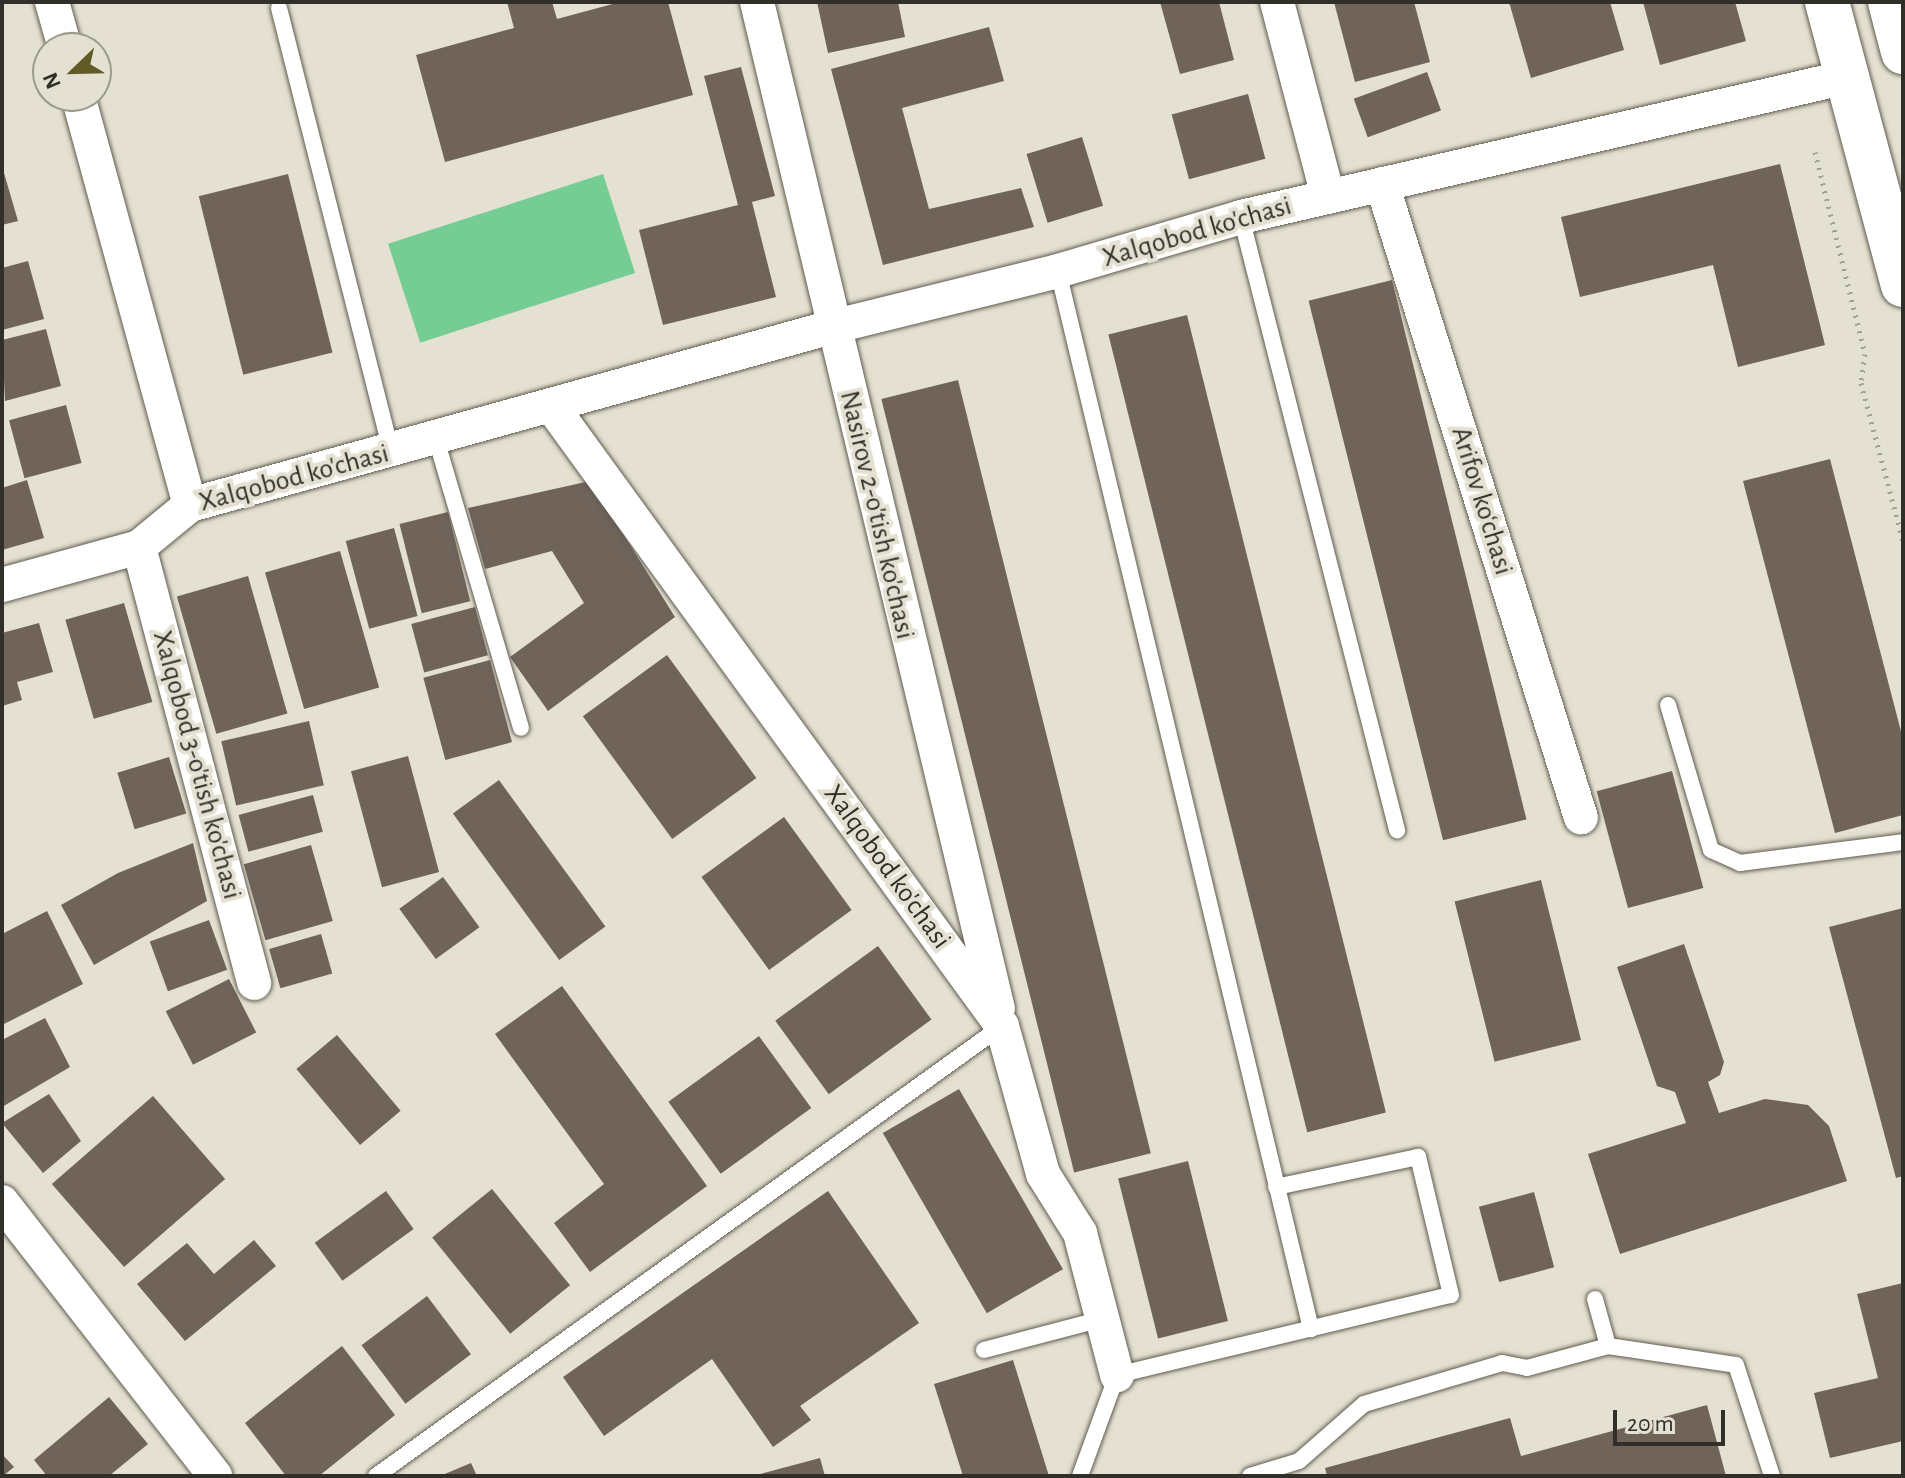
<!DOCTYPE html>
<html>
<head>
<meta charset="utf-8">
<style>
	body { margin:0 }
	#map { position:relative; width:1905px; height:1478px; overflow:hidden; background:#e5e1d2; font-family:"Alegreya Sans",sans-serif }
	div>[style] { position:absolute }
	.green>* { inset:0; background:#76cd94; transform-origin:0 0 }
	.building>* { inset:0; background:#6f635a; transform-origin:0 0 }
	.path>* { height:5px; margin-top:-2.5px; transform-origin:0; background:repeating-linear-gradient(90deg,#a3a094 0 2px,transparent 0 8px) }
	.roads { filter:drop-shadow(0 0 2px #5f5c4f) drop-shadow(0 0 2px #5f5c4f) }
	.lane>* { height:16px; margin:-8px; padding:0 8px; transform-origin:8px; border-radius:8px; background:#fff }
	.street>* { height:34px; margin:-17px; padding:0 17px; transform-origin:17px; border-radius:17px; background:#fff }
	.secondary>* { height:44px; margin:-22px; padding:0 22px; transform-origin:22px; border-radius:22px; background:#fff }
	span { translate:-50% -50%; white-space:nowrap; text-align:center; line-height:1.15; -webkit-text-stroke:8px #e5e1d2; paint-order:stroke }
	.street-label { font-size:28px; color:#302f29 }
	.frame { position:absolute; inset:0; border:4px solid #302f29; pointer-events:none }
	.north { position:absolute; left:32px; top:32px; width:80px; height:80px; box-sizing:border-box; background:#e5e1d2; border:2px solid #9d9a8e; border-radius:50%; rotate:247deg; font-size:22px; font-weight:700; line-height:32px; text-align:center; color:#302f29 }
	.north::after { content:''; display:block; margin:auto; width:28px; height:36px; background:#615b27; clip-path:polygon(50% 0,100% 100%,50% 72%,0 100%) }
	.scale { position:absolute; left:1613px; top:1410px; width:112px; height:36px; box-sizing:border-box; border:4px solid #302f29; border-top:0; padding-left:10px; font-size:24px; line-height:28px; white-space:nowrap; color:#302f29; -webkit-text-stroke:6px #e5e1d2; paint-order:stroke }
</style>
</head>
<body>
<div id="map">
	<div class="green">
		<div style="left:603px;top:174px;width:104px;height:226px;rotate:72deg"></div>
	</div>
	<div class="building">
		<div style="clip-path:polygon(507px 2px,552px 2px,557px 19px,620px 2px,668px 2px,693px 95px,445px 162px,416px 55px,514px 28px)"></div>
		<div style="clip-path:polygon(817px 2px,898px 2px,905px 37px,828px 53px)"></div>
		<div style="clip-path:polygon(1160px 2px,1219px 2px,1234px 60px,1180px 74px)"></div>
		<div style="clip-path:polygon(1334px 2px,1414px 2px,1430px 62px,1355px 82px)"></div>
		<div style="clip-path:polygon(1509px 2px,1610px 2px,1624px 50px,1531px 78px)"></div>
		<div style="clip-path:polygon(1643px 2px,1735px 2px,1746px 41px,1660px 65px)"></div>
		<div style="clip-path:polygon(989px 27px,1004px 81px,902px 108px,929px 209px,1021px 188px,1034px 227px,883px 265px,831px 69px)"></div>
		<div style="clip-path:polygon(741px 67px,775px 196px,752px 202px,776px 297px,663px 325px,639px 230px,738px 205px,704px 76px)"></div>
		<div style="left:1427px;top:72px;width:41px;height:78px;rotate:70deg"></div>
		<div style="left:1248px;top:94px;width:67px;height:79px;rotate:75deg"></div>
		<div style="left:1082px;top:137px;width:72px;height:58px;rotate:73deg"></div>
		<div style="clip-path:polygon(1780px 164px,1825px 345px,1738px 367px,1713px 265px,1580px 297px,1561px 217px)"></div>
		<div style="clip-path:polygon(2px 166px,18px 221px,2px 225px)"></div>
		<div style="left:288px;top:174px;width:184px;height:92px;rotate:76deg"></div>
		<div style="clip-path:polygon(28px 261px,44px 319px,2px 330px,2px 268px)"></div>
		<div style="left:1392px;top:280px;width:556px;height:86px;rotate:76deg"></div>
		<div style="left:1187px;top:315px;width:822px;height:81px;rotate:76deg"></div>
		<div style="clip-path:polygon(46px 329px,61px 386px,5px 401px,2px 340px)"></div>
		<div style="left:958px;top:380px;width:797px;height:79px;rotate:76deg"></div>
		<div style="left:66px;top:405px;width:60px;height:59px;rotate:75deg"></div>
		<div style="clip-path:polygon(1830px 459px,1903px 739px,1903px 815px,1835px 833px,1743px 481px)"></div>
		<div style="clip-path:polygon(27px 480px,44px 538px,2px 550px,2px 488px)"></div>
		<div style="clip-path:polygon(590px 481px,675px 617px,548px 711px,510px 657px,584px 603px,552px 551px,485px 569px,468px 508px)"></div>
		<div style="left:448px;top:512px;width:92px;height:50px;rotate:76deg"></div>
		<div style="left:394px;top:528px;width:91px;height:50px;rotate:75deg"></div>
		<div style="left:340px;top:551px;width:142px;height:78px;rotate:74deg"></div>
		<div style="left:248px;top:576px;width:143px;height:74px;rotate:74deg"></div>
		<div style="left:124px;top:603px;width:103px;height:61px;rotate:74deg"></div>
		<div style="left:475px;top:607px;width:50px;height:66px;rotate:75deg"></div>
		<div style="clip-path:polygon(39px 623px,53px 672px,17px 682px,22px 700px,2px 706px,2px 633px)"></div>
		<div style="left:667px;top:655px;width:152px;height:104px;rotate:54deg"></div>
		<div style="left:490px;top:660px;width:85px;height:69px;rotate:75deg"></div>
		<div style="left:309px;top:721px;width:66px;height:90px;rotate:77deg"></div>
		<div style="left:408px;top:756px;width:120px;height:59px;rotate:75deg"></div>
		<div style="left:169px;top:757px;width:59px;height:54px;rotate:73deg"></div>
		<div style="left:1672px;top:771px;width:121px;height:78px;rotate:75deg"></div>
		<div style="left:499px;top:780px;width:181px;height:57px;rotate:54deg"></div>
		<div style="left:313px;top:795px;width:38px;height:77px;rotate:75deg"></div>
		<div style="left:784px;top:817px;width:115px;height:102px;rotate:54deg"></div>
		<div style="clip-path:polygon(193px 843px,207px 901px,94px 965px,61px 905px,118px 873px)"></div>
		<div style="left:311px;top:845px;width:79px;height:70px;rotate:74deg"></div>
		<div style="left:443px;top:877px;width:62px;height:54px;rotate:54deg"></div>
		<div style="left:1541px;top:880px;width:165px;height:89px;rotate:76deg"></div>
		<div style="clip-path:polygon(1903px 908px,1903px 1176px,1896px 1178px,1829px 927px)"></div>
		<div style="clip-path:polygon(47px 911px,83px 984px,2px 1025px,2px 934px)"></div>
		<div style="left:209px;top:920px;width:53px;height:63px;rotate:70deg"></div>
		<div style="left:321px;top:934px;width:41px;height:54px;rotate:74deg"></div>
		<div style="clip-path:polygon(1684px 944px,1724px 1062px,1720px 1075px,1708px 1082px,1719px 1113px,1765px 1099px,1808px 1105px,1829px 1126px,1847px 1181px,1620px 1254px,1588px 1154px,1686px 1123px,1675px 1092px,1657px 1086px,1617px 967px)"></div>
		<div style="left:878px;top:946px;width:91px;height:127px;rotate:54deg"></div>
		<div style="left:229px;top:979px;width:60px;height:71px;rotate:63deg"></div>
		<div style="clip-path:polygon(562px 986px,707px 1186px,590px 1272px,554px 1223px,604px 1184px,495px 1034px)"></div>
		<div style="clip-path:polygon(45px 1018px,70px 1067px,2px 1107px,2px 1040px)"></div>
		<div style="left:337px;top:1035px;width:99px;height:53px;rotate:50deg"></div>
		<div style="left:759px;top:1036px;width:89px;height:112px;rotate:54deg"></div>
		<div style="left:959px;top:1089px;width:208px;height:88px;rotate:60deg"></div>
		<div style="clip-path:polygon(49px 1094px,81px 1141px,43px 1173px,2px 1123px)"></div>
		<div style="left:153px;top:1096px;width:110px;height:134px;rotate:49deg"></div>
		<div style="left:1188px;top:1161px;width:165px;height:72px;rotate:76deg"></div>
		<div style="left:492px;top:1189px;width:124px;height:77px;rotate:51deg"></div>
		<div style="left:386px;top:1191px;width:47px;height:88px;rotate:54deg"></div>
		<div style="clip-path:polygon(828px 1191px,919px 1323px,800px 1406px,811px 1420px,773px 1447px,712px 1359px,604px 1436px,563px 1377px)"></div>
		<div style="left:1534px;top:1192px;width:78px;height:57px;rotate:75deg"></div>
		<div style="clip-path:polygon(254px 1240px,276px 1266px,185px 1341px,137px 1284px,187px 1243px,214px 1274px)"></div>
		<div style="clip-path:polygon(1903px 1283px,1903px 1441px,1830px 1458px,1814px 1393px,1878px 1378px,1857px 1294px)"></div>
		<div style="left:427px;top:1296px;width:73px;height:82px;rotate:53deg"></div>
		<div style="clip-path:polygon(342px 1346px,395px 1415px,319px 1476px,286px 1476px,245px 1423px)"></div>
		<div style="clip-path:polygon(1013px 1360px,1049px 1476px,963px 1476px,934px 1384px)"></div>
		<div style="clip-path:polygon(109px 1397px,148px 1444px,109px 1476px,47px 1476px,34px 1460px)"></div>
		<div style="clip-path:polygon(1707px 1405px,1726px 1476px,1327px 1476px,1325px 1468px,1510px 1418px,1521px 1456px)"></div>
		<div style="clip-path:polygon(2px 1454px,14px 1467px,3px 1476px,2px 1476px)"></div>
		<div style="clip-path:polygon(820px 1458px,825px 1476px,756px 1476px,756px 1475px)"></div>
		<div style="clip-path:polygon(471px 1463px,477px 1476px,440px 1476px)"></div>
	</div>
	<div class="path">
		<div style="left:1815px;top:152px;width:208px;rotate:76.1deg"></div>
		<div style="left:1865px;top:354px;width:29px;rotate:98deg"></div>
		<div style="left:1861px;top:383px;width:163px;rotate:75.1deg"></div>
	</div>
	<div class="roads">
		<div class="lane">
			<div style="left:279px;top:8px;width:458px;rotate:75.8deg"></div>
			<div style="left:1241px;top:217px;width:633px;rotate:75.72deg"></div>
			<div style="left:1058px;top:271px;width:1088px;rotate:76.55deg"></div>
			<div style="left:436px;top:439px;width:301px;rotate:73.6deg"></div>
			<div style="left:1668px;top:705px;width:151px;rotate:73.5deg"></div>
			<div style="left:1711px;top:850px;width:32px;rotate:24deg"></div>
			<div style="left:1740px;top:863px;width:164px;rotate:-7.3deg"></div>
			<div style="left:1595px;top:1299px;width:49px;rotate:74.5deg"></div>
			<div style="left:984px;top:1350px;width:122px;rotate:-14.7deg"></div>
			<div style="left:376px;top:1476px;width:771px;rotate:-35.71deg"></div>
			<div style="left:1080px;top:1476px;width:108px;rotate:-69.9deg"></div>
			<div style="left:1117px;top:1375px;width:343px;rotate:-13.5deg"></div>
			<div style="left:1451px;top:1295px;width:142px;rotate:-103.4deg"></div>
			<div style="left:1418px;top:1157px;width:145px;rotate:168.1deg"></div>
			<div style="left:1250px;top:1476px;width:51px;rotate:-17deg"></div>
			<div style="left:1299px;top:1461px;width:86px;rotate:-41.2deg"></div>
			<div style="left:1364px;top:1404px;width:144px;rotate:-16.5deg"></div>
			<div style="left:1502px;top:1363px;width:25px;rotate:11deg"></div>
			<div style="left:1527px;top:1368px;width:84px;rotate:-15.2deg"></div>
			<div style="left:1608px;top:1346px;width:129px;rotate:8.4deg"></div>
			<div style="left:1736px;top:1365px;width:117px;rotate:72deg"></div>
		</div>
		<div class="street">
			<div style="left:52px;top:2px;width:48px;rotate:74.2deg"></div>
			<div style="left:757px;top:2px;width:1035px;rotate:76.54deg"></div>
			<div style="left:1277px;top:2px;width:201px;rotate:75.3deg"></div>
			<div style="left:78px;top:96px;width:424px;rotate:74.7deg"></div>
			<div style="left:1382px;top:184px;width:664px;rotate:72.57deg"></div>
			<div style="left:553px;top:408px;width:764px;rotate:54deg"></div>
			<div style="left:1002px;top:1026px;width:154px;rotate:74.5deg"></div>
			<div style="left:1043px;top:1174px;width:70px;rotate:57.9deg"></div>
			<div style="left:1080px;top:1233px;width:147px;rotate:75.4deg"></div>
			<div style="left:139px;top:547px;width:451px;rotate:75.2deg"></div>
			<div style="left:2px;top:585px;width:142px;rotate:-15.5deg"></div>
			<div style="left:139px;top:547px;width:66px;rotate:-39.5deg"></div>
			<div style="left:190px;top:505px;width:666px;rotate:-15.5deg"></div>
			<div style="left:832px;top:327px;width:233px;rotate:-13.9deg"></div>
			<div style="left:1058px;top:271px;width:191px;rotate:-16.4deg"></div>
			<div style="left:1241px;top:217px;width:622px;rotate:-13.01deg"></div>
			<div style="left:2px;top:1202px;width:347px;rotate:52.1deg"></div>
		</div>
		<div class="secondary">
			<div style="left:1827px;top:2px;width:293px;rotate:75deg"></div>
			<div style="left:1890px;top:2px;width:52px;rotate:75.4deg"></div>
		</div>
	</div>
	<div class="street-label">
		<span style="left:1197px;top:232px;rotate:-16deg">Xalqobod ko'chasi</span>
		<span style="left:294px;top:478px;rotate:-15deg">Xalqobod ko'chasi</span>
		<span style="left:1482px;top:501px;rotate:73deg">Arifov ko‘chasi</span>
		<span style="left:877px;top:515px;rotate:77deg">Nasirov 2-o'tish ko'chasi</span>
		<span style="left:197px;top:765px;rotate:75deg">Xalqobod 3-o'tish ko'chasi</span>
		<span style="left:887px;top:867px;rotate:54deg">Xalqobod ko'chasi</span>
	</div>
	<div class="frame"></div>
	<div class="north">N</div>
	<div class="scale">20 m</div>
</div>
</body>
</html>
